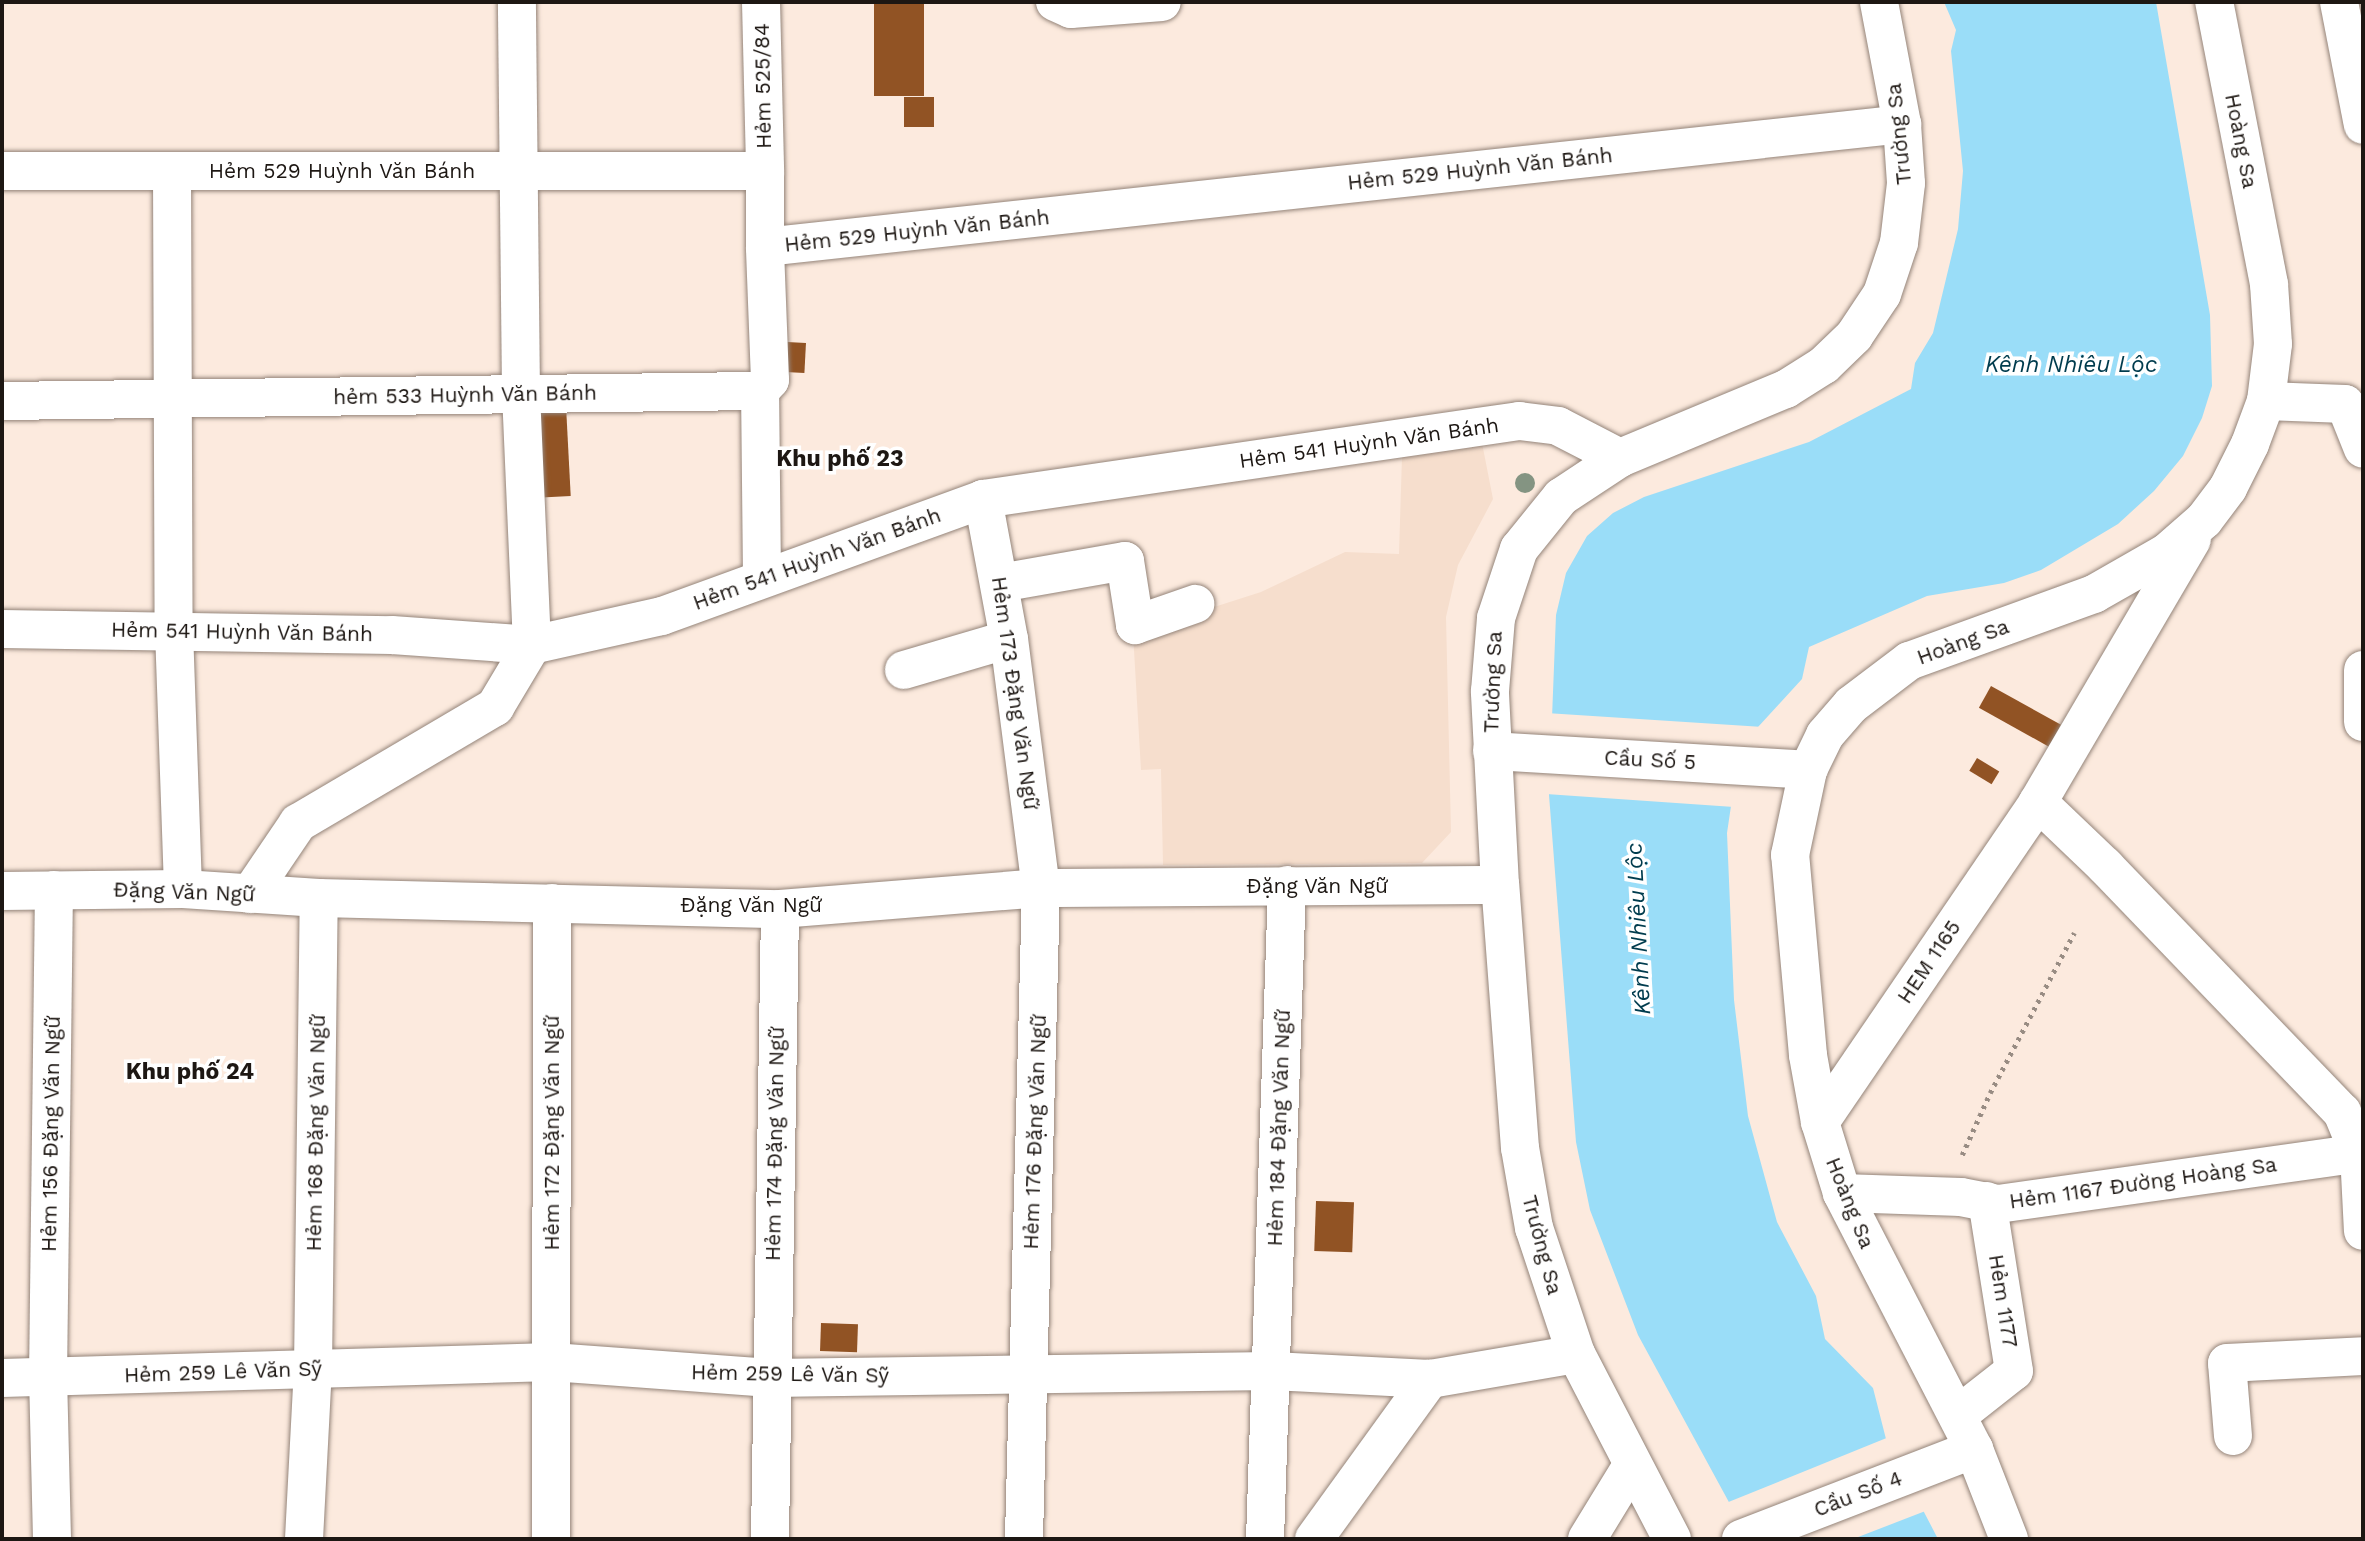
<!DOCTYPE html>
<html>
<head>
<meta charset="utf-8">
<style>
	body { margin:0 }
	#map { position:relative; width:2365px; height:1541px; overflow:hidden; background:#fceade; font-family:"Work Sans",sans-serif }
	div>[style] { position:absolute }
	.built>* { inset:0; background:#f6decd }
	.water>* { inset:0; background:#9addf8 }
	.pier>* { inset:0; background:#fceade }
	.building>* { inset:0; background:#915324; transform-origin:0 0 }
	.path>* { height:4.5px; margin-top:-2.25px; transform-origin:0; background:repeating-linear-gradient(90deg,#988c83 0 3.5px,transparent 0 8.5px) }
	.roads { filter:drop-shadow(0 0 2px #948479) drop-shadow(0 0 2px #948479) }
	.minor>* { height:38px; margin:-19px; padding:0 19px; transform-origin:19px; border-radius:19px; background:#fff }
	.trees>* { width:20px; height:20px; margin:-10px; border-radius:50%; background:#849482 }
	span { translate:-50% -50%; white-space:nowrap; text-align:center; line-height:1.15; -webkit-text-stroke:7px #fff; paint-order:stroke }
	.street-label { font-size:21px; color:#1d1713 }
	.water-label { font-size:23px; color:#003c4e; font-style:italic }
	.neighbourhood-label { font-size:23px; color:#1d1713; font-weight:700 }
	.frame { position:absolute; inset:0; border:4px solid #1d1713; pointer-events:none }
</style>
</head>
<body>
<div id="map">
	<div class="built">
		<div style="clip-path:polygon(1482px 443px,1493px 499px,1458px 565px,1446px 617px,1451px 832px,1422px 863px,1163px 865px,1161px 769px,1141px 770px,1133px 633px,1261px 592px,1345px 552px,1399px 554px,1402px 456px)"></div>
	</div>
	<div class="water">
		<div style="clip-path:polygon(1944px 2px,2156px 2px,2210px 315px,2212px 386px,2202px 418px,2183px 456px,2154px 491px,2118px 524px,2041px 570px,2004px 583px,1927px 596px,1809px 647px,1802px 679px,1758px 727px,1731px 806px,1727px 833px,1734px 1000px,1748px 1116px,1777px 1222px,1816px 1296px,1825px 1339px,1873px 1388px,1886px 1439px,1938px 1539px,1749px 1539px,1638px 1335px,1590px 1210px,1576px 1142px,1549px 795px,1556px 615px,1566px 573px,1587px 536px,1613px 513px,1644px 497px,1809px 442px,1911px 389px,1915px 363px,1933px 333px,1958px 229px,1963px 171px,1951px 51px,1956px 30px)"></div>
	</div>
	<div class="pier">
		<div style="clip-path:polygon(1546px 713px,1763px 727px,1734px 807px,1546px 794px)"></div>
		<div style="clip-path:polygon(1889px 1437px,1928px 1510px,1853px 1539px,1745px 1539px,1726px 1503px)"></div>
	</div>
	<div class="building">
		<div style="left:874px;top:2px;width:50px;height:94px"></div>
		<div style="left:934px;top:97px;width:30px;height:30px;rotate:90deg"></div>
		<div style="left:787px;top:342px;width:19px;height:30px;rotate:3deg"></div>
		<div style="left:566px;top:406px;width:90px;height:39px;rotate:87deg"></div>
		<div style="left:1991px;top:686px;width:80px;height:25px;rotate:29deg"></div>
		<div style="left:1977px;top:758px;width:26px;height:15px;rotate:31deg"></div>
		<div style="left:1316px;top:1201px;width:38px;height:50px;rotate:2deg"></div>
		<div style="left:821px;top:1323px;width:37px;height:28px;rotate:2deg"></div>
	</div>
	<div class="path">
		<div style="left:1962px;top:1155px;width:68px;rotate:-65.7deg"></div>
		<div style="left:1990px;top:1093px;width:181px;rotate:-62.3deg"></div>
	</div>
	<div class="roads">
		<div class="minor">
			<div style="left:761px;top:2px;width:169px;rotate:88.6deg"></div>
			<div style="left:1055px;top:2px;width:17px;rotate:24deg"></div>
			<div style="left:1071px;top:9px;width:91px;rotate:-4.4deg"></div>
			<div style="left:2339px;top:2px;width:125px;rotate:79deg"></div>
			<div style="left:2px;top:171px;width:763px"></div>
			<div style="left:765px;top:171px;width:76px;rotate:90deg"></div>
			<div style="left:765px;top:247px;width:1144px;rotate:-6.17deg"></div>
			<div style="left:172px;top:171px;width:459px;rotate:89.8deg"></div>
			<div style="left:174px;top:630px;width:259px;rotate:88deg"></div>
			<div style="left:2px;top:401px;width:758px;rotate:-0.76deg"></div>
			<div style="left:2266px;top:401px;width:79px;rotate:2.2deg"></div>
			<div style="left:2345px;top:404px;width:48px;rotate:68.2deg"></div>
			<div style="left:983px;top:499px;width:142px;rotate:79.5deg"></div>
			<div style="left:1009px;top:639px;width:251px;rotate:82.7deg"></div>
			<div style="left:1041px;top:888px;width:651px;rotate:91.5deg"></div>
			<div style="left:762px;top:577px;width:186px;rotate:-90.6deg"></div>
			<div style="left:760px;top:391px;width:15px;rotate:-48deg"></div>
			<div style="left:770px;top:380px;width:133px;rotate:-92.2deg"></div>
			<div style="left:1000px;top:583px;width:127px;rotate:-10deg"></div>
			<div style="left:1125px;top:561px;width:65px;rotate:81.1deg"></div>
			<div style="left:1135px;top:625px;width:64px;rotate:-19.3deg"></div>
			<div style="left:2px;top:629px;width:390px;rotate:0.9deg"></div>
			<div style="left:392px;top:635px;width:140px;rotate:4.1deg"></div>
			<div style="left:532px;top:645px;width:133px;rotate:-12.6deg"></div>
			<div style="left:662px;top:616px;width:342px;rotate:-20deg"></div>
			<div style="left:983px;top:499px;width:542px;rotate:-8.28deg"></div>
			<div style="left:1519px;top:421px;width:39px;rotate:7deg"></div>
			<div style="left:1558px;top:426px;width:70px;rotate:27.3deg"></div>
			<div style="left:904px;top:670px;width:109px;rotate:-16.4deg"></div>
			<div style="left:2363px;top:670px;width:52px;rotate:90deg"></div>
			<div style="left:1492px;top:751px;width:317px;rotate:3.4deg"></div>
			<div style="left:2038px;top:802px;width:93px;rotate:43.7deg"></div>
			<div style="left:2105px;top:866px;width:342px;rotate:46.1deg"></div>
			<div style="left:2342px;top:1112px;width:44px;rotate:67.5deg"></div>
			<div style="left:2359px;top:1153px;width:78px;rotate:87.1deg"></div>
			<div style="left:2px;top:891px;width:181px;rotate:-0.6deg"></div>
			<div style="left:183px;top:889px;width:136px;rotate:3.8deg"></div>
			<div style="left:319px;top:898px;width:461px;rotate:1.4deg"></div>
			<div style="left:780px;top:909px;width:262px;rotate:-4.6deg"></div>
			<div style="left:1041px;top:888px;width:459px;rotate:-0.4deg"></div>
			<div style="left:250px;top:894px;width:86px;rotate:-55.9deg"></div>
			<div style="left:298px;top:823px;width:229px;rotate:-30.5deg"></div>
			<div style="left:495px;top:707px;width:72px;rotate:-59.2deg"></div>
			<div style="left:532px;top:645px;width:251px;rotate:-92.5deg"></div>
			<div style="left:521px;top:394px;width:392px;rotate:-90.6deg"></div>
			<div style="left:1820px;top:1122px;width:387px;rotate:-55.7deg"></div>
			<div style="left:2038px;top:802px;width:304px;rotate:-59.6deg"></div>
			<div style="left:1842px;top:1193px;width:119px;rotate:1.9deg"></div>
			<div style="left:1961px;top:1197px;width:38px;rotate:11deg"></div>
			<div style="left:1998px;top:1204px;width:365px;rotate:-8deg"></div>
			<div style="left:2px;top:1378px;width:550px;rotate:-1.67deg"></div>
			<div style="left:552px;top:1362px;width:219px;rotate:4.2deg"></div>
			<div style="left:770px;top:1378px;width:502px;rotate:-0.8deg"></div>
			<div style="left:1272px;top:1371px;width:158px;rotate:2.9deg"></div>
			<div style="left:1430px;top:1379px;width:148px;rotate:-9.7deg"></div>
			<div style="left:1958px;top:1415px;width:71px;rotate:-38.2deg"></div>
			<div style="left:2014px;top:1371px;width:172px;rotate:-99deg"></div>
			<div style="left:2233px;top:1436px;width:73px;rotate:-94.7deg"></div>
			<div style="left:2227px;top:1363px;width:136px;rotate:-2.9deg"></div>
			<div style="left:52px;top:1539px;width:160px;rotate:-91.4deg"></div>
			<div style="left:48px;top:1379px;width:489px;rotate:-89.3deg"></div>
			<div style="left:304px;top:1539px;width:170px;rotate:-87deg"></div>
			<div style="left:313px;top:1369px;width:471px;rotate:-89.3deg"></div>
			<div style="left:551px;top:1539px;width:636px;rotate:-89.91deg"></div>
			<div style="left:770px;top:1539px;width:630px;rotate:-89.09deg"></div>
			<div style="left:1265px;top:1539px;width:654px;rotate:-88.07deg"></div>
			<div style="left:1314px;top:1539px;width:198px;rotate:-54.1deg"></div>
			<div style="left:1587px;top:1539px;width:84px;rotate:-58.6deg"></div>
			<div style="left:1672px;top:1539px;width:208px;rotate:-117.4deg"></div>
			<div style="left:1576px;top:1354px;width:133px;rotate:-108.4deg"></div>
			<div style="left:1534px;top:1228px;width:81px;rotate:-99.9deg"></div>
			<div style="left:1520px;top:1148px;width:264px;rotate:-94.3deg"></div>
			<div style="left:1500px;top:885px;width:194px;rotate:-93deg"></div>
			<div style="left:1490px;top:691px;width:73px;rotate:-85.3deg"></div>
			<div style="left:1496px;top:618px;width:73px;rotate:-71.6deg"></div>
			<div style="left:1519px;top:549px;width:67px;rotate:-51.1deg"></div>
			<div style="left:1561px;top:497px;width:71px;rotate:-33.5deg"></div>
			<div style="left:1620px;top:458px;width:180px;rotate:-22.6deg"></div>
			<div style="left:1786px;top:389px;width:45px;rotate:-32.3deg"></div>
			<div style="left:1824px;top:365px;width:42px;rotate:-44deg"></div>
			<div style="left:1854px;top:336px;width:50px;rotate:-56.3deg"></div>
			<div style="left:1882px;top:294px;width:54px;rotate:-71.6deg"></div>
			<div style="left:1899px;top:243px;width:60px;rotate:-83.3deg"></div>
			<div style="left:1906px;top:183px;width:59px;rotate:-93.9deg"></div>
			<div style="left:1902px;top:124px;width:124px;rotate:-100.7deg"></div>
			<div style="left:1741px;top:1539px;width:250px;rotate:-21.1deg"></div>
			<div style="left:2009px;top:1539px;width:97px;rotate:-111.3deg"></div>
			<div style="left:1974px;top:1449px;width:288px;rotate:-117.3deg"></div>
			<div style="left:1842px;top:1193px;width:74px;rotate:-107.2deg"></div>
			<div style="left:1820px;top:1122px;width:68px;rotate:-100.2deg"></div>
			<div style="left:1808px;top:1055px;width:201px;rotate:-95.1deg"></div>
			<div style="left:1790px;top:855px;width:87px;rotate:-78deg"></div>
			<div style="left:1808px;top:770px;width:39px;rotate:-64deg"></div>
			<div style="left:1825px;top:735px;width:40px;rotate:-49deg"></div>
			<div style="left:1851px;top:705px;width:73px;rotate:-37.2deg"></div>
			<div style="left:1909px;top:661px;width:197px;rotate:-19.9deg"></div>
			<div style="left:2094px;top:594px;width:83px;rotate:-29.7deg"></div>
			<div style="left:2166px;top:553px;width:50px;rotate:-41deg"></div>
			<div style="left:2204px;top:520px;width:40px;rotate:-53deg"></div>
			<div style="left:2228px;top:488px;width:49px;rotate:-63.4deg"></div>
			<div style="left:2250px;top:444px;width:46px;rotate:-69.6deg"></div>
			<div style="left:2266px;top:401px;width:57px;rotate:-83deg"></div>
			<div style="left:2273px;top:344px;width:60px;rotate:-93.8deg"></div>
			<div style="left:2269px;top:284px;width:287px;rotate:-101deg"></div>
		</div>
	</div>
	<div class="trees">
		<div style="left:1525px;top:483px"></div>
	</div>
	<div class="street-label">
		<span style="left:763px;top:86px;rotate:-91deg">Hẻm 525/84</span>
		<span style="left:1899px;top:134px;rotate:-96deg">Trường Sa</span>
		<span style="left:2241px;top:141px;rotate:79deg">Hoàng Sa</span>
		<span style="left:1480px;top:169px;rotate:-6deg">Hẻm 529 Huỳnh Văn Bánh</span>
		<span style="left:342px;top:171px">Hẻm 529 Huỳnh Văn Bánh</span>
		<span style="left:917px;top:231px;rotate:-6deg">Hẻm 529 Huỳnh Văn Bánh</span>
		<span style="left:465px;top:395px;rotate:-1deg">hẻm 533 Huỳnh Văn Bánh</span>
		<span style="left:1369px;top:443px;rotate:-8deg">Hẻm 541 Huỳnh Văn Bánh</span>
		<span style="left:817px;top:559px;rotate:-20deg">Hẻm 541 Huỳnh Văn Bánh</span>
		<span style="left:242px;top:632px;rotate:1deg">Hẻm 541 Huỳnh Văn Bánh</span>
		<span style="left:1963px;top:642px;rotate:-20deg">Hoàng Sa</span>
		<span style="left:1493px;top:682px;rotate:-88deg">Trường Sa</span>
		<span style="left:1015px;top:693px;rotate:82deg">Hẻm 173 Đặng Văn Ngữ</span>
		<span style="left:1650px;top:760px;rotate:3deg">Cầu Số 5</span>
		<span style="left:1317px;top:886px">Đặng Văn Ngữ</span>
		<span style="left:184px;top:892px;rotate:2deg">Đặng Văn Ngữ</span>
		<span style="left:751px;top:905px">Đặng Văn Ngữ</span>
		<span style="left:1929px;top:962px;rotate:-56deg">HEM 1165</span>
		<span style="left:1279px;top:1128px;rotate:-88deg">Hẻm 184 Đặng Văn Ngữ</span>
		<span style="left:1035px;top:1132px;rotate:-88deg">Hẻm 176 Đặng Văn Ngữ</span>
		<span style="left:316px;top:1133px;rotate:-89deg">Hẻm 168 Đặng Văn Ngữ</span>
		<span style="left:552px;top:1133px;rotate:-90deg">Hẻm 172 Đặng Văn Ngữ</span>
		<span style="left:51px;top:1134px;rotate:-89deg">Hẻm 156 Đặng Văn Ngữ</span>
		<span style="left:775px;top:1144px;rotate:-89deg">Hẻm 174 Đặng Văn Ngữ</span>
		<span style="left:2143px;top:1183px;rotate:-8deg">Hẻm 1167 Đường Hoàng Sa</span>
		<span style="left:1850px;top:1203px;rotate:68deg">Hoàng Sa</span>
		<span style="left:1542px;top:1245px;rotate:75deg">Trường Sa</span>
		<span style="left:2003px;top:1301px;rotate:81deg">Hẻm 1177</span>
		<span style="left:223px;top:1372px;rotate:-2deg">Hẻm 259 Lê Văn Sỹ</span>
		<span style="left:790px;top:1374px;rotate:1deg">Hẻm 259 Lê Văn Sỹ</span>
		<span style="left:1858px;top:1494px;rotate:-21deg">Cầu Số 4</span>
	</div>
	<div class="water-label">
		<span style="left:2071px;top:365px">Kênh Nhiêu Lộc</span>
		<span style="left:1639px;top:929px;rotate:-93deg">Kênh Nhiêu Lộc</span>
	</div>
	<div class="neighbourhood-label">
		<span style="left:840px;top:459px">Khu phố 23</span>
		<span style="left:190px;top:1072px">Khu phố 24</span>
	</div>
	<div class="frame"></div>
</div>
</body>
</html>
